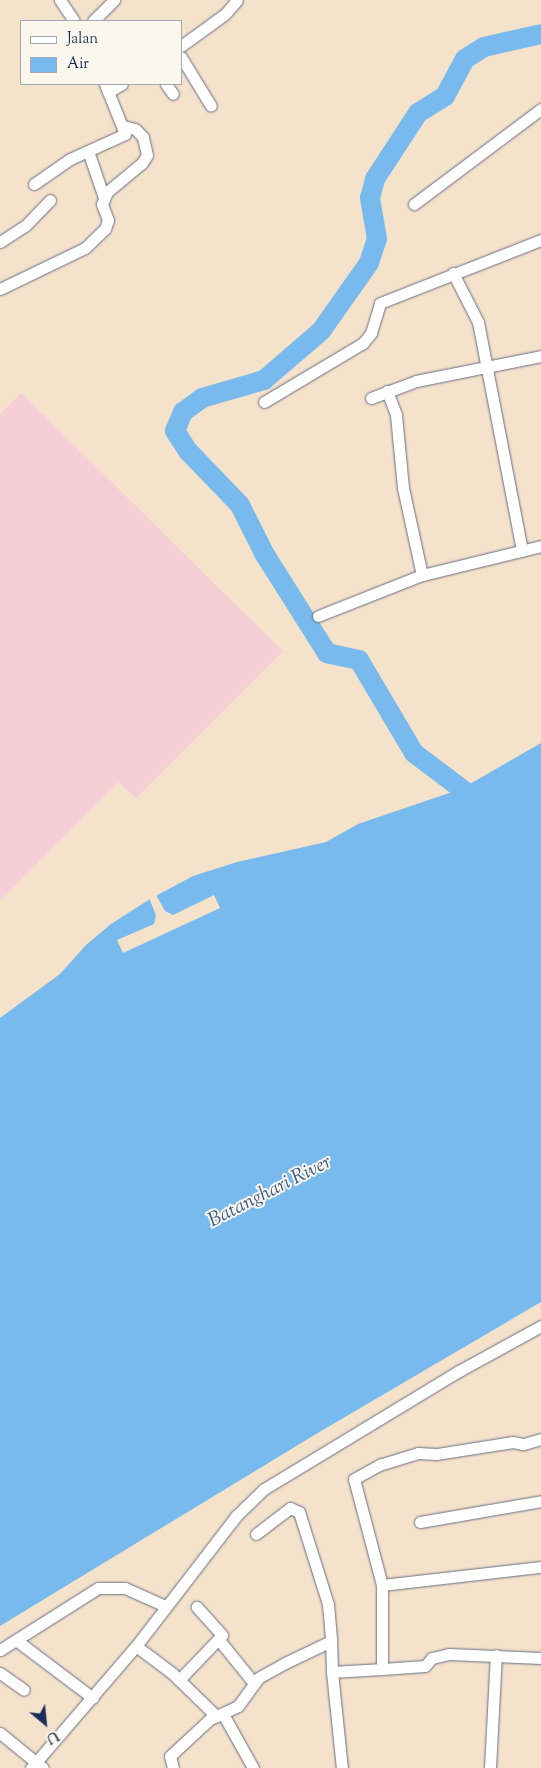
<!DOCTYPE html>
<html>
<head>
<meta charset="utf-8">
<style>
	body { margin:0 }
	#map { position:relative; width:541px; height:1768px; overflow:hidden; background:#f5e2ca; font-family:"Sorts Mill Goudy",serif }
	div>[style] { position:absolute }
	.built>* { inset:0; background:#f6cfd6 }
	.water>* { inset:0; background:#78baed }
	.pier>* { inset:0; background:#f5e2ca }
	.river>* { height:20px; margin:-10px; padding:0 10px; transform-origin:10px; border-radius:10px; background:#78baed }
	.roads { filter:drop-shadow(0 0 1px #676e84) drop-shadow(0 0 1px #676e84) }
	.minor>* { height:11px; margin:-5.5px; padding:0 5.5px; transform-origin:5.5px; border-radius:5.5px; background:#fff }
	span { translate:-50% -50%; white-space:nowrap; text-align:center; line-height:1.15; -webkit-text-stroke:4px #fbf7ec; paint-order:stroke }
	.water-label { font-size:20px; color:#375989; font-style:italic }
	.legend { position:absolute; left:20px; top:20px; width:162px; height:65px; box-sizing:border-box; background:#fbf7ec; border:1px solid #a1a7b3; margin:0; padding:6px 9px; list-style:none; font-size:15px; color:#1b2f5e }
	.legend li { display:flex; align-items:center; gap:10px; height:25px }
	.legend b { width:25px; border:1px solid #a1a7b3 }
	.north { position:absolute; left:20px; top:1698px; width:50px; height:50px; -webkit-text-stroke:4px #fbf7ec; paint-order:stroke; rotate:152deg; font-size:14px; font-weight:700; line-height:20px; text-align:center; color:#1b2f5e }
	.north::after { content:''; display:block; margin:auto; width:18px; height:22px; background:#1b2f5e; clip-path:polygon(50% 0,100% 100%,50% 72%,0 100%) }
</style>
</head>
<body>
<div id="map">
	<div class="built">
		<div style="clip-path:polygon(21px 393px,283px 651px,136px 798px,118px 782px,0 901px,0 414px)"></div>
	</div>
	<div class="water">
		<div style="clip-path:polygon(541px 743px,541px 1302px,316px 1434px,0 1626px,0 1018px,60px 974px,86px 945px,111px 924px,150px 899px,193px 876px,237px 862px,326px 842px,358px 824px,461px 789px)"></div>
	</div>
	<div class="pier">
		<div style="clip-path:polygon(155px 893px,165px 911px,173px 915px,214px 895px,220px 908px,123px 953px,117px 940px,154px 924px,156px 915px,148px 896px)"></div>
	</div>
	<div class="river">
		<div style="left:483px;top:805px;width:86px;rotate:-143deg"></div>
		<div style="left:414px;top:753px;width:108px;rotate:-120.6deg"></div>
		<div style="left:359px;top:660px;width:33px;rotate:-168deg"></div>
		<div style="left:327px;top:653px;width:116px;rotate:-122.3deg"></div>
		<div style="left:265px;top:555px;width:56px;rotate:-116.6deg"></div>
		<div style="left:240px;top:505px;width:75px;rotate:-133.9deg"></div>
		<div style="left:188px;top:451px;width:24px;rotate:-123deg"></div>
		<div style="left:175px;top:431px;width:21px;rotate:-67deg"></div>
		<div style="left:183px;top:412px;width:24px;rotate:-36deg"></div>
		<div style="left:202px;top:398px;width:65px;rotate:-16.2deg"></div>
		<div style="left:264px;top:380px;width:75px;rotate:-40.7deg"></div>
		<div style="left:321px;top:331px;width:83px;rotate:-54.8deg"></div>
		<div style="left:369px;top:263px;width:25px;rotate:-72deg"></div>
		<div style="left:377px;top:239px;width:42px;rotate:-99.7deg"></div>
		<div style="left:370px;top:198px;width:20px;rotate:-75deg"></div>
		<div style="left:375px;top:179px;width:79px;rotate:-56.9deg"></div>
		<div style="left:418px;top:113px;width:32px;rotate:-32deg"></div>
		<div style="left:445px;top:96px;width:42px;rotate:-61.6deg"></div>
		<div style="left:465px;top:59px;width:22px;rotate:-32deg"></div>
		<div style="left:484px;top:47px;width:58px;rotate:-12.8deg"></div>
	</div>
	<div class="roads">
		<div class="minor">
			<div style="left:60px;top:0;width:25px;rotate:56deg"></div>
			<div style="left:93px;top:21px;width:30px;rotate:-45deg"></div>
			<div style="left:181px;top:46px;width:54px;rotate:-36deg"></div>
			<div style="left:225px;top:14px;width:18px;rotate:-49deg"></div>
			<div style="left:181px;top:57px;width:57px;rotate:58.5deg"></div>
			<div style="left:166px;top:84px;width:12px;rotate:55deg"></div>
			<div style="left:108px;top:92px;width:16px;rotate:-30deg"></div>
			<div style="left:88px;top:151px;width:50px;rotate:71.2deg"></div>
			<div style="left:34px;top:184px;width:44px;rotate:-34.8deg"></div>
			<div style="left:70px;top:159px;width:60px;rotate:-24.4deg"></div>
			<div style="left:125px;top:134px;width:54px;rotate:-111.8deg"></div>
			<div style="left:414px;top:204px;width:159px;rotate:-36.8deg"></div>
			<div style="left:0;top:242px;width:30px;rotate:-33deg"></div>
			<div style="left:25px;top:226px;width:36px;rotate:-46deg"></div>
			<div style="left:453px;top:273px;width:55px;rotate:63deg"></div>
			<div style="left:478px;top:322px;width:233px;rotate:79.1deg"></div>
			<div style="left:0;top:289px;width:94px;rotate:-25.8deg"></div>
			<div style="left:85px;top:248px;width:28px;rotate:-44deg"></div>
			<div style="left:105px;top:229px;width:9px;rotate:-72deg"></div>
			<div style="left:108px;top:220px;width:17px;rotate:-111deg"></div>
			<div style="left:102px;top:204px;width:13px;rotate:-67deg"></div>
			<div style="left:107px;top:192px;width:45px;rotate:-39.6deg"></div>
			<div style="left:142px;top:163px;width:9px;rotate:-58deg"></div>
			<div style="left:147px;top:155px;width:18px;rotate:-103deg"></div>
			<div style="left:143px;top:137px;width:11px;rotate:-135deg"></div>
			<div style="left:135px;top:129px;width:12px;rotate:-166deg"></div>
			<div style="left:387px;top:391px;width:26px;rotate:69deg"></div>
			<div style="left:396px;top:415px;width:73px;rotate:84.5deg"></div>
			<div style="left:403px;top:488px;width:89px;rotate:77.7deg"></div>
			<div style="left:371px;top:398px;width:48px;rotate:-20.7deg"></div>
			<div style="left:416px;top:381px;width:127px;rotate:-11.3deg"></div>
			<div style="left:264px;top:402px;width:115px;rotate:-30.8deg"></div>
			<div style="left:363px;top:343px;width:13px;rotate:-51deg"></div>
			<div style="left:371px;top:333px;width:31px;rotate:-73deg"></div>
			<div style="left:380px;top:303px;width:173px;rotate:-21.4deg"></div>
			<div style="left:318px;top:616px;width:112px;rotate:-21.5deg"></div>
			<div style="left:422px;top:575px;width:122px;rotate:-13.7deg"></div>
			<div style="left:541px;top:1439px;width:19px;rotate:164deg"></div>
			<div style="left:523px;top:1444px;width:10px;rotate:-169deg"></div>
			<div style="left:513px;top:1442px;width:78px;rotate:171.1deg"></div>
			<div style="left:436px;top:1454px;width:18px;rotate:-177deg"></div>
			<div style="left:418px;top:1453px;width:39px;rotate:163deg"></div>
			<div style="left:381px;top:1464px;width:31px;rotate:151deg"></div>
			<div style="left:354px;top:1479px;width:110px;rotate:75.2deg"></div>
			<div style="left:382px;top:1585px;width:160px;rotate:-6.5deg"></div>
			<div style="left:420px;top:1522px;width:123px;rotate:-9.8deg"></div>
			<div style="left:256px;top:1534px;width:43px;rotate:-37.4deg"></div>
			<div style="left:290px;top:1508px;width:10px;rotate:24deg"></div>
			<div style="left:299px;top:1512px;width:96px;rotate:72.5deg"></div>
			<div style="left:328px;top:1604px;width:37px;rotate:85deg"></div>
			<div style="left:382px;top:1585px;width:84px;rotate:90deg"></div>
			<div style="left:382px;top:1669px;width:43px;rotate:-4deg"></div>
			<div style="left:425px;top:1666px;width:11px;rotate:-49deg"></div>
			<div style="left:432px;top:1658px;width:17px;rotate:-13deg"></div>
			<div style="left:449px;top:1654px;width:92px;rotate:2.5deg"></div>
			<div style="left:16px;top:1640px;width:96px;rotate:37deg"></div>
			<div style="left:219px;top:1640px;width:54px;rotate:51deg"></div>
			<div style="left:136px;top:1646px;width:45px;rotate:36.9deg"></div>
			<div style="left:172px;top:1673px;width:62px;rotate:44.3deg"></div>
			<div style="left:0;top:1650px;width:116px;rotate:-32.3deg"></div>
			<div style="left:98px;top:1588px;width:27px"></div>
			<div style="left:125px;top:1588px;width:44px;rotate:24.2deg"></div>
			<div style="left:332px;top:1672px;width:97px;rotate:84.1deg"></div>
			<div style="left:0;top:1673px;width:29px;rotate:35deg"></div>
			<div style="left:179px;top:1680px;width:62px;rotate:-46.3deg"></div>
			<div style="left:222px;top:1635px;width:38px;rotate:-132deg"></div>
			<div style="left:223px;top:1714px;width:62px;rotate:60.9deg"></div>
			<div style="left:0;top:1733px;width:55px;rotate:39.1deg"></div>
			<div style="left:31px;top:1768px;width:161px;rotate:-49.3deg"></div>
			<div style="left:136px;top:1646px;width:164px;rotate:-52.4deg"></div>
			<div style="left:236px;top:1516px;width:39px;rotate:-44deg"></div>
			<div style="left:264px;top:1489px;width:228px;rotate:-31.2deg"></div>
			<div style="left:459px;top:1371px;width:94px;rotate:-28.8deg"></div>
			<div style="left:173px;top:1768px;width:12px;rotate:-104deg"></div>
			<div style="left:170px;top:1756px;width:54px;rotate:-42.8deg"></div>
			<div style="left:210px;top:1719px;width:31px;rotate:-25deg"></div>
			<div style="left:238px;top:1706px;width:34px;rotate:-54deg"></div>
			<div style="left:258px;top:1678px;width:31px;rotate:-29deg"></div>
			<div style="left:285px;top:1663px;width:51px;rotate:-25.6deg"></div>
			<div style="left:331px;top:1641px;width:31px;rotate:88deg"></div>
			<div style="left:332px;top:1672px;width:50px;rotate:-3.4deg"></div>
			<div style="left:490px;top:1768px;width:113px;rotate:-87deg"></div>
		</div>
	</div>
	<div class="water-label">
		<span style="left:270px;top:1192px;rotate:-27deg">Batanghari River</span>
	</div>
	<ul class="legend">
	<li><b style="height:6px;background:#fff"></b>Jalan</li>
	<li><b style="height:14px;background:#78baed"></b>Air</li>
	</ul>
	<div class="north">U</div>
</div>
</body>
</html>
